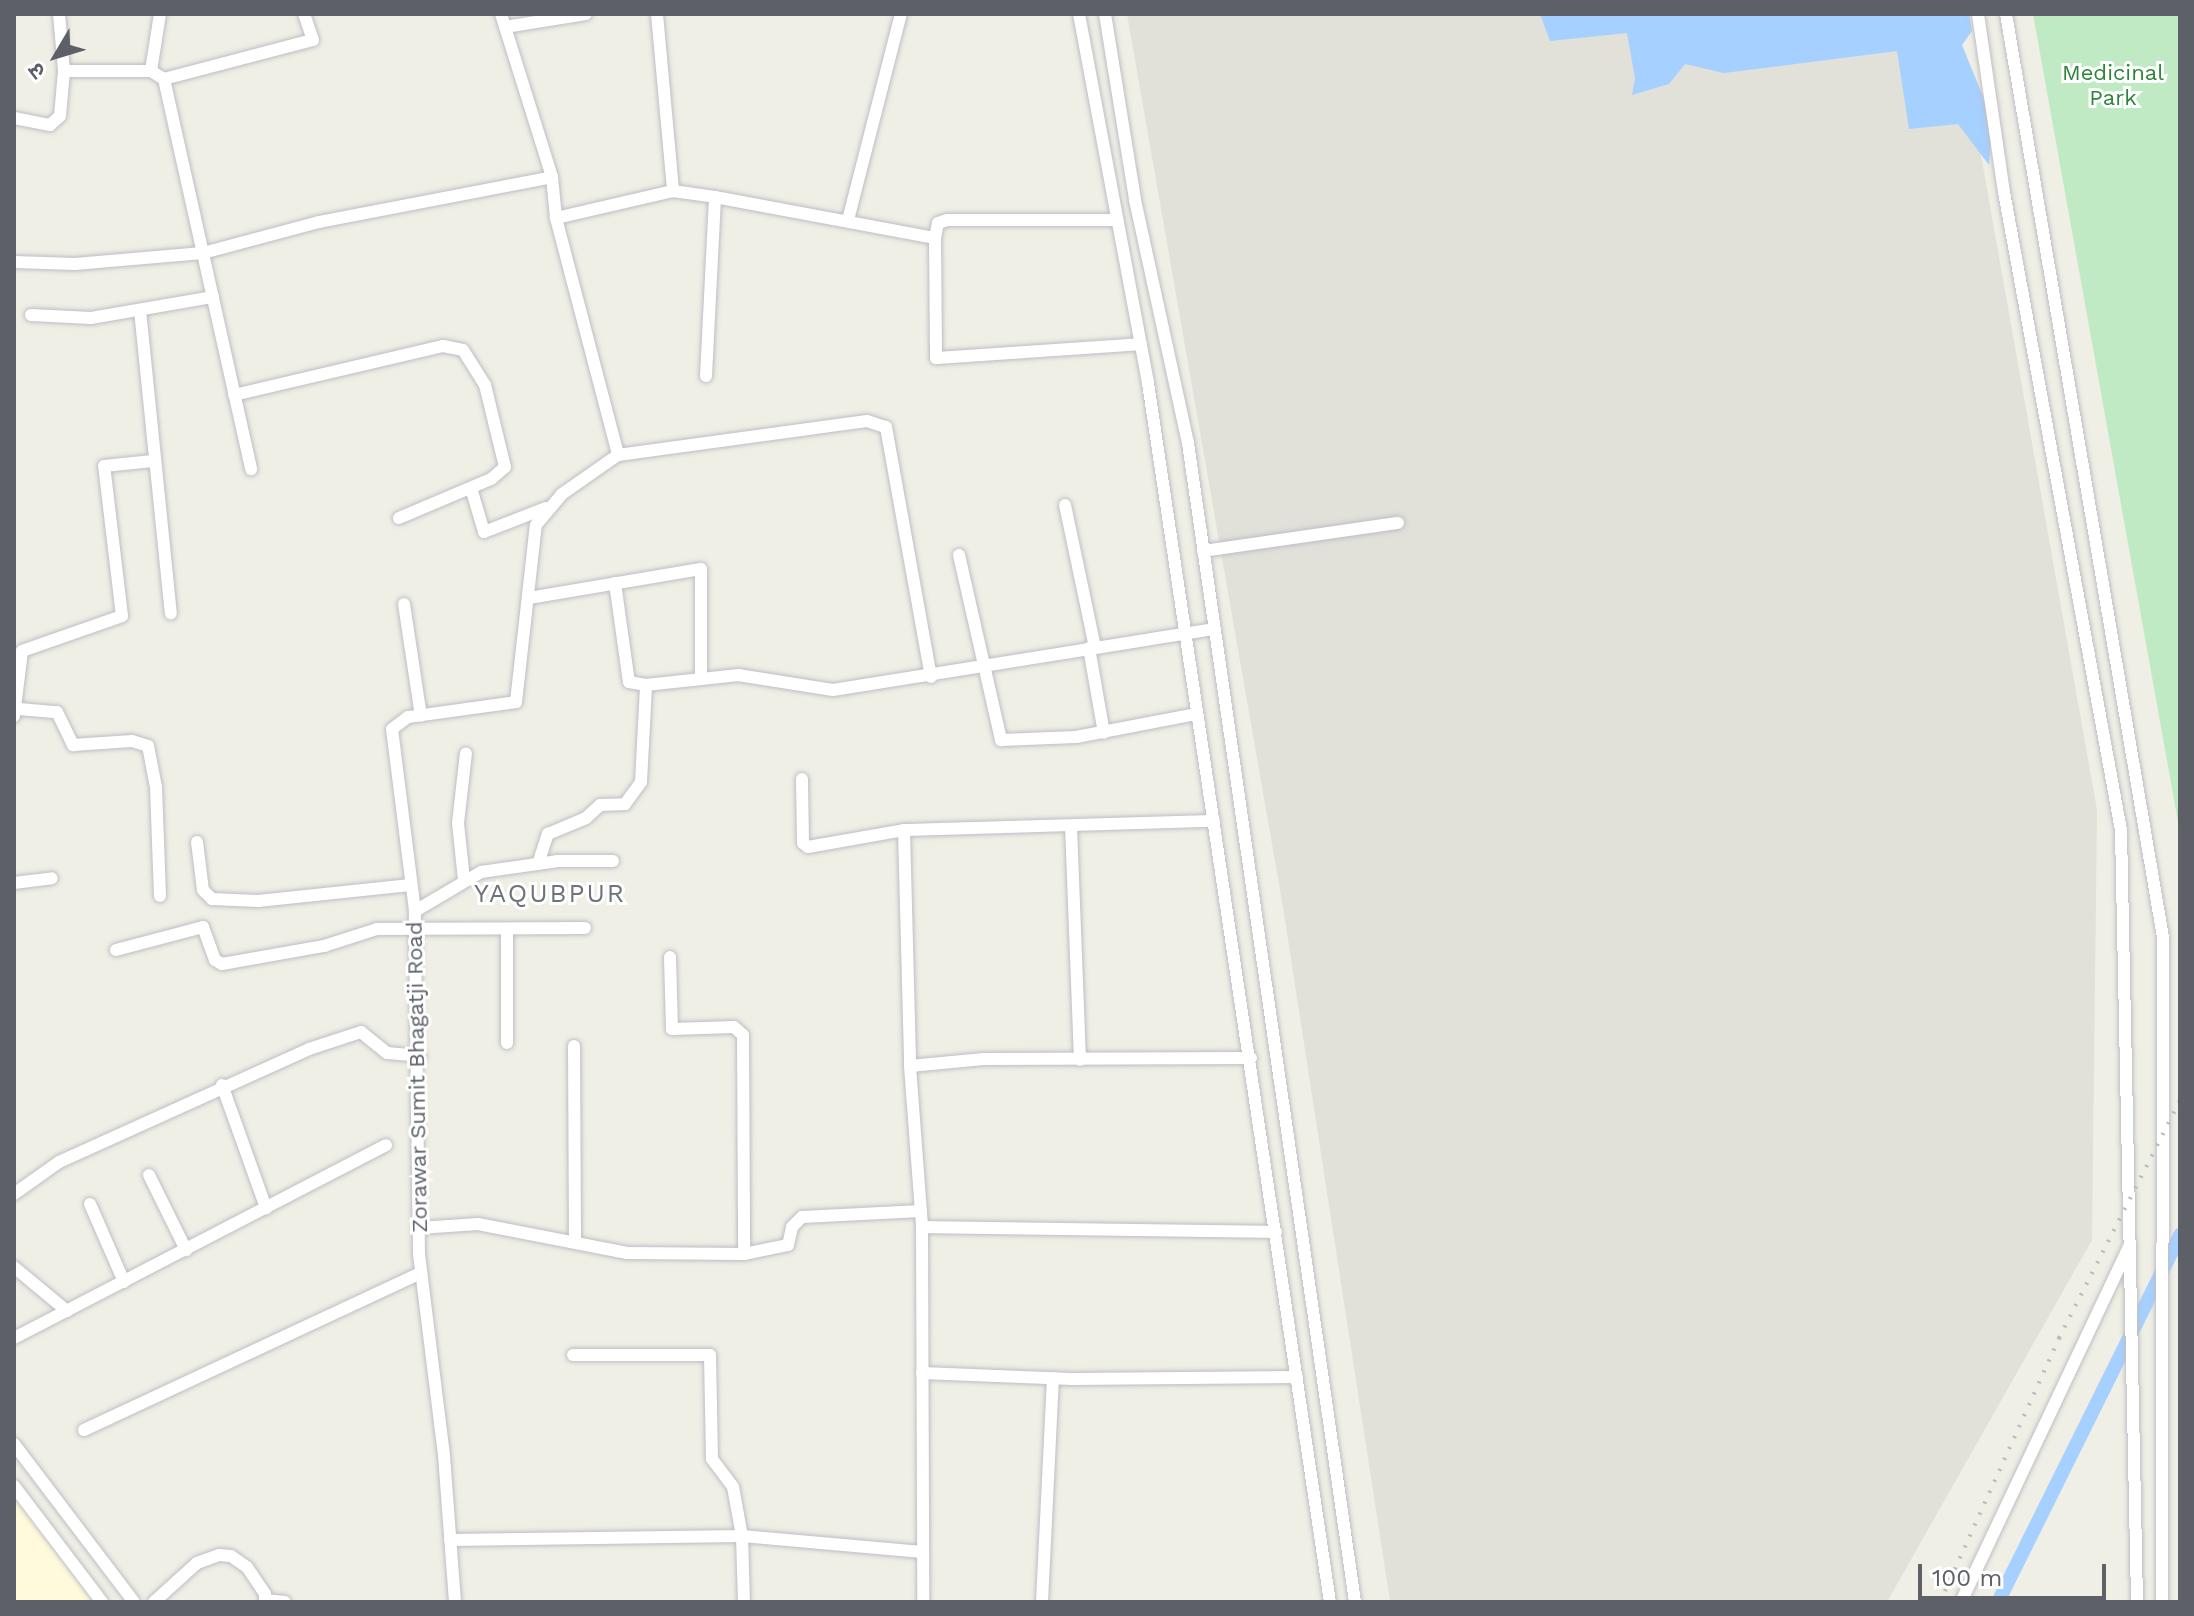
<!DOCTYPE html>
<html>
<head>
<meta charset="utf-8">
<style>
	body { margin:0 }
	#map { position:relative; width:2194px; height:1616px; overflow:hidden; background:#f0efe5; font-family:"Work Sans","Noto Sans Devanagari",sans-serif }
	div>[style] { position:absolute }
	.commercial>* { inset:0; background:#fffadb }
	.industrial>* { inset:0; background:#e1e0d9 }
	.green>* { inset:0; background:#c0eac4 }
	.water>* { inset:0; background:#a6d0ff }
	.canal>* { height:14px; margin:-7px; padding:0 7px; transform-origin:7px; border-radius:7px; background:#a6d0ff }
	.roads { filter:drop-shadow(0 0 2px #bdbec5) drop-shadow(0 0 2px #bdbec5) }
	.minor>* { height:12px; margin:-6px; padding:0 6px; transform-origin:6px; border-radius:6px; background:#fff }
	.rail>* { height:4px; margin-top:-2px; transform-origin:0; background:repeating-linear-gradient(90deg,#b8b9ba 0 2px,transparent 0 12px) }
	span { translate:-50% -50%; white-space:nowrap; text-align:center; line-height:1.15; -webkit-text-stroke:6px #fff; paint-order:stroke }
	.park-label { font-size:22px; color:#2e843a }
	.street-label { font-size:22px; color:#5d6067 }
	.quarter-label { font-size:26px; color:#6e7279; letter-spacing:2px }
	.frame { position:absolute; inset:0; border:16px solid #5d6067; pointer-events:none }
	.north { position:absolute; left:16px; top:16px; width:80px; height:80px; -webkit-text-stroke:6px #fff; paint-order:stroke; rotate:232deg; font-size:22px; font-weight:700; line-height:32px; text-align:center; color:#5d6067 }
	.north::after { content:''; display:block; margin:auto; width:28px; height:36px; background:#5d6067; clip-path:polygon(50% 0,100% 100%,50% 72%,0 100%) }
	.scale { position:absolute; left:1918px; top:1564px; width:188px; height:36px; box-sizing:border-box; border:4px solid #5d6067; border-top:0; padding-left:10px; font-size:24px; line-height:28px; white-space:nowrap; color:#5d6067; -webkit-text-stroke:6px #fff; paint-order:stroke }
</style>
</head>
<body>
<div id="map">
	<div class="commercial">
		<div style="clip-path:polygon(14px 1487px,94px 1602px,14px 1602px)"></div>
	</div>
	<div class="industrial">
		<div style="clip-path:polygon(1127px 14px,1956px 14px,2097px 810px,2092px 1240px,1887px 1602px,1390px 1601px,1283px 907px)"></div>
	</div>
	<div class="green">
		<div style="clip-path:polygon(2033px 14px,2180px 14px,2180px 833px)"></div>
	</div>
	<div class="water">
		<div style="clip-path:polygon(1540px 14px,1969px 14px,1972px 31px,1962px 45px,1993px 121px,1989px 165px,1958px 124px,1909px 129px,1897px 51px,1724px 73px,1685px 64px,1669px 84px,1632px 95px,1635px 78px,1627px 33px,1550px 41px)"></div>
	</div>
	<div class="canal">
		<div style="left:1998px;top:1602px;width:410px;rotate:-63.6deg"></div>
	</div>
	<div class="roads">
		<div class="minor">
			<div style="left:160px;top:14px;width:58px;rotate:99deg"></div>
			<div style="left:151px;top:71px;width:15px;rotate:32deg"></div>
			<div style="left:164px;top:79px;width:400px;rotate:77.4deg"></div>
			<div style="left:501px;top:14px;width:171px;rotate:72.6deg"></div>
			<div style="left:552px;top:177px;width:41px;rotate:84.4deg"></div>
			<div style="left:556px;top:218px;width:245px;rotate:75.3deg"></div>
			<div style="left:657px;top:14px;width:178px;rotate:84.8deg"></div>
			<div style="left:673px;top:191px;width:42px;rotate:8.1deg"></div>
			<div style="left:1079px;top:14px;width:375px;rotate:79.4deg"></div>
			<div style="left:1148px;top:383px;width:1233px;rotate:81.51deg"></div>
			<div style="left:1105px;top:14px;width:188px;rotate:80.8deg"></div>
			<div style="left:1135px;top:200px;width:249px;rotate:77.7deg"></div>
			<div style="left:1188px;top:443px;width:1171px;rotate:81.8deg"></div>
			<div style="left:1978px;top:14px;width:180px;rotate:81.7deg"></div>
			<div style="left:2004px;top:192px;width:649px;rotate:79.61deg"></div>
			<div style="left:2121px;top:830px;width:772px;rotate:88.81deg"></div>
			<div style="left:2006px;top:14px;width:936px;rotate:80.35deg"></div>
			<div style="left:2163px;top:937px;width:665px;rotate:90.09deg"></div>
			<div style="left:505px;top:27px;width:82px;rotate:-9.1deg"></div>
			<div style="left:64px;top:71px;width:87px"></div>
			<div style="left:164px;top:79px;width:154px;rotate:-14.7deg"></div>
			<div style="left:313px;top:40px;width:28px;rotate:-109deg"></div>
			<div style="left:14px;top:118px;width:37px;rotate:11deg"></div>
			<div style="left:50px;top:125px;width:13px;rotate:-42deg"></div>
			<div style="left:60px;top:116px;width:45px;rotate:-84.9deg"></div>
			<div style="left:64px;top:71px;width:57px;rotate:-95deg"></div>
			<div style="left:556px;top:218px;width:120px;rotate:-13deg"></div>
			<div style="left:848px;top:220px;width:213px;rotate:-75.6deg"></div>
			<div style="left:935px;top:238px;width:120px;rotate:89.5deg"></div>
			<div style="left:936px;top:358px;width:205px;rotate:-3.9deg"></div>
			<div style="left:14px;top:262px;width:61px;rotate:1.9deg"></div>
			<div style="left:75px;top:264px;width:128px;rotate:-4.9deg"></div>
			<div style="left:203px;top:253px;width:120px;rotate:-15deg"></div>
			<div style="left:319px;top:222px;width:237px;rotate:-10.9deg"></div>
			<div style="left:140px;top:310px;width:305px;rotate:84.2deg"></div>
			<div style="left:31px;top:315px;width:60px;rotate:2.9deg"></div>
			<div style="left:91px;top:318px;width:124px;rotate:-9.8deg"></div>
			<div style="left:706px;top:376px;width:179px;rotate:-87.1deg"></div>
			<div style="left:715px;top:197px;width:224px;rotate:10.6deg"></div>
			<div style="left:935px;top:238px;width:15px;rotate:-79deg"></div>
			<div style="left:938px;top:223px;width:9px;rotate:-18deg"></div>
			<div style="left:947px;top:220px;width:167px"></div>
			<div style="left:234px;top:395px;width:215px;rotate:-13.2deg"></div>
			<div style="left:443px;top:346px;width:20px;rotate:11deg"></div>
			<div style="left:463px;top:350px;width:41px;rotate:57.8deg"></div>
			<div style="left:485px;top:385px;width:84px;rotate:76.3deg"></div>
			<div style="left:505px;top:467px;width:18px;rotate:139deg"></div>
			<div style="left:491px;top:479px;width:100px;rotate:157deg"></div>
			<div style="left:471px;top:488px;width:46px;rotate:73.5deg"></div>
			<div style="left:484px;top:532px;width:66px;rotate:-21.2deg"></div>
			<div style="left:1065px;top:505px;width:145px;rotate:78.1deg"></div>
			<div style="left:1203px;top:551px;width:197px;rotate:-8.2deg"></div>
			<div style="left:959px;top:555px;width:190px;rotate:77.2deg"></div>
			<div style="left:1001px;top:740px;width:75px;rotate:-2.3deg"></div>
			<div style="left:1076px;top:737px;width:123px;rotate:-10.8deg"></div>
			<div style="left:615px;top:583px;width:100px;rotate:82deg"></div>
			<div style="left:629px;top:682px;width:17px;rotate:10deg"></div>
			<div style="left:529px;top:598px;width:174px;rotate:-9.6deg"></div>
			<div style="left:701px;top:569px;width:109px;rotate:90deg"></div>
			<div style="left:404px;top:604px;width:113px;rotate:81.4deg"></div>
			<div style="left:1089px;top:648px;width:86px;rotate:80deg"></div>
			<div style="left:19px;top:709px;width:38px;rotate:5deg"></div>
			<div style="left:57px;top:712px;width:37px;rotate:64deg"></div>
			<div style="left:73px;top:745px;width:59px;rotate:-3.9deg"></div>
			<div style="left:132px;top:741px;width:17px;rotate:17deg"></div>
			<div style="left:148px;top:746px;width:42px;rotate:79deg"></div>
			<div style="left:156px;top:787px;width:109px;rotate:87.9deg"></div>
			<div style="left:14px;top:716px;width:65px;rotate:-83deg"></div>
			<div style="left:22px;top:651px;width:106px;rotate:-19.3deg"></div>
			<div style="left:122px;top:616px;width:151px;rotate:-96.8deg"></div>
			<div style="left:104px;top:466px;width:49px;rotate:-5.8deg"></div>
			<div style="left:802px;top:779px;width:64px;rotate:89.1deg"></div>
			<div style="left:803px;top:843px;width:6px;rotate:39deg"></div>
			<div style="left:808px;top:847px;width:97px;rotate:-10deg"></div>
			<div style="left:904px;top:830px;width:310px;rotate:-1.7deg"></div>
			<div style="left:1071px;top:826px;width:234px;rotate:87.8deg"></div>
			<div style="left:904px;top:830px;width:236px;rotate:88.5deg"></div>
			<div style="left:910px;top:1066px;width:161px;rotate:85.7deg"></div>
			<div style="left:922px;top:1227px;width:375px;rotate:89.8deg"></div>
			<div style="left:197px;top:842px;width:48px;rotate:82.9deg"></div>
			<div style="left:203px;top:890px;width:13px;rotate:45deg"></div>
			<div style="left:212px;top:899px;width:46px;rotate:2.5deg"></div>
			<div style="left:258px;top:901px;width:153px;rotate:-6deg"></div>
			<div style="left:538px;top:864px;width:32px;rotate:-72deg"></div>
			<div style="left:548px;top:834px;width:41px;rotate:-22.8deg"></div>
			<div style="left:586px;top:818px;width:19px;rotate:-43deg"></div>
			<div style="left:600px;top:805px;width:25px;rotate:-2deg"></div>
			<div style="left:625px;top:804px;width:27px;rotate:-54deg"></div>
			<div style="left:641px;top:782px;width:97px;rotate:-87deg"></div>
			<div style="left:646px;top:685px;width:93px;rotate:-6.2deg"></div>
			<div style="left:738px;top:675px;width:96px;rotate:9deg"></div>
			<div style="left:833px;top:690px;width:385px;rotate:-9.1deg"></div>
			<div style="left:464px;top:880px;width:57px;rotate:-96deg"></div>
			<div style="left:458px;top:823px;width:70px;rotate:-83.5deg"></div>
			<div style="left:14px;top:883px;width:38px;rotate:-7deg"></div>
			<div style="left:415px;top:911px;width:77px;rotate:-30.6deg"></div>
			<div style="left:481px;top:872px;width:78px;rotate:-8.1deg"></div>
			<div style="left:558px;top:861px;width:55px"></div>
			<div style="left:116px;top:950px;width:90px;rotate:-14.8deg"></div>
			<div style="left:203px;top:927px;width:35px;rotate:70deg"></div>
			<div style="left:215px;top:960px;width:8px;rotate:30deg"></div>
			<div style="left:222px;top:964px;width:104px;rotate:-10deg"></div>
			<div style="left:324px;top:946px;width:56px;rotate:-17.8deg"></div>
			<div style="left:377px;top:929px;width:208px;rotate:-0.3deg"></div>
			<div style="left:670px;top:957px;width:72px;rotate:88.4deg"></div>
			<div style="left:672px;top:1029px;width:62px;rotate:-1.8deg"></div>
			<div style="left:734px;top:1027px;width:12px;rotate:42deg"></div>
			<div style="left:743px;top:1035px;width:219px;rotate:89.7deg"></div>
			<div style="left:507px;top:1043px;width:113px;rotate:-90deg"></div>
			<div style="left:574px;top:1046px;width:196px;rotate:89.7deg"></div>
			<div style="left:910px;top:1066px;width:74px;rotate:-5.4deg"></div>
			<div style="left:984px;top:1059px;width:267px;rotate:-0.2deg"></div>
			<div style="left:222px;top:1085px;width:131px;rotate:70.3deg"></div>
			<div style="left:149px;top:1175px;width:84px;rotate:63.7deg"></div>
			<div style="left:14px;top:1194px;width:55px;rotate:-35.4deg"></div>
			<div style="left:59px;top:1162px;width:274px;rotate:-24.3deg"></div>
			<div style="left:309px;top:1049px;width:55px;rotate:-18.1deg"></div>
			<div style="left:361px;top:1032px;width:33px;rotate:39deg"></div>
			<div style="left:387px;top:1053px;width:33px;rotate:5deg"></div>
			<div style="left:90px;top:1204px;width:85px;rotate:66.4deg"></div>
			<div style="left:922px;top:1227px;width:354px;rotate:0.8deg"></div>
			<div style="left:419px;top:1228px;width:59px;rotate:-3.9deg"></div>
			<div style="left:478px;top:1224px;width:152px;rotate:11deg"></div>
			<div style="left:627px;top:1253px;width:117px;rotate:0.5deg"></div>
			<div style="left:744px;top:1254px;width:45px;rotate:-11.6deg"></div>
			<div style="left:788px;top:1245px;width:18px;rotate:-77deg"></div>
			<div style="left:792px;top:1227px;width:14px;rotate:-45deg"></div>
			<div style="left:802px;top:1217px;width:119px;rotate:-2.9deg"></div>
			<div style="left:14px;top:1267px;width:69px;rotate:39.7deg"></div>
			<div style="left:14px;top:1338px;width:419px;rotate:-27.4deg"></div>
			<div style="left:573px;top:1355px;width:137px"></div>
			<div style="left:710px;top:1355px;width:104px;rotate:88.9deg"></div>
			<div style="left:712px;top:1459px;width:35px;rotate:53deg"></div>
			<div style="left:733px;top:1487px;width:50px;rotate:79.6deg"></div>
			<div style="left:742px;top:1536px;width:66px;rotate:88.3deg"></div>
			<div style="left:922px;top:1373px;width:150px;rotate:2.3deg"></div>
			<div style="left:1072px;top:1379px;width:225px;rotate:-0.5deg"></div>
			<div style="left:84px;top:1430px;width:372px;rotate:-25deg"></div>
			<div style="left:14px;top:1444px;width:198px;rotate:52.8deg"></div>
			<div style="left:14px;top:1486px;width:146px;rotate:52.8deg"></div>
			<div style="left:450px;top:1540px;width:292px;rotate:-0.8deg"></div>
			<div style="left:742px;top:1536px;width:181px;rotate:5.1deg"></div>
			<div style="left:265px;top:1600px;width:20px;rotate:6deg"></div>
			<div style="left:154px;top:1602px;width:58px;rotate:-42.2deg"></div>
			<div style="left:197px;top:1563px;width:23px;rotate:-20deg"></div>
			<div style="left:219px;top:1555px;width:12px;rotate:5deg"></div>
			<div style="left:231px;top:1556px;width:19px;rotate:35deg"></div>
			<div style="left:247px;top:1567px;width:32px;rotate:56deg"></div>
			<div style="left:265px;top:1594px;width:8px;rotate:90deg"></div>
			<div style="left:455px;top:1602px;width:147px;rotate:-94.3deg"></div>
			<div style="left:444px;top:1455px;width:203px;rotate:-97.1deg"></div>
			<div style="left:419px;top:1254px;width:343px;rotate:-90.7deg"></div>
			<div style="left:415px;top:911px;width:183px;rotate:-97.2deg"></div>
			<div style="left:392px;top:729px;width:20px;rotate:-37deg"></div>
			<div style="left:408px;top:717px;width:109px;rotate:-7.9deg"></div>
			<div style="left:516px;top:702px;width:178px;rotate:-83.6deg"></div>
			<div style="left:536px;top:525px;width:40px;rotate:-50deg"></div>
			<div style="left:562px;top:494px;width:68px;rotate:-34.9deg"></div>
			<div style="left:618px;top:455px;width:251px;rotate:-7.8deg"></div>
			<div style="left:867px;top:421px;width:20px;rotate:18deg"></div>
			<div style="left:886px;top:427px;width:254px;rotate:79.8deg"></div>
			<div style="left:1042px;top:1602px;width:224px;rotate:-87.2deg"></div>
			<div style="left:1961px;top:1602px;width:393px;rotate:-64.7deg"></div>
		</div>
	</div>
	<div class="rail">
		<div style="left:1940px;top:1602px;width:290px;rotate:-65.7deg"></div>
		<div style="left:2059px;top:1338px;width:266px;rotate:-63deg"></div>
	</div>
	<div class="park-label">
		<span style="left:2113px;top:85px">Medicinal<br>Park</span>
	</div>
	<div class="street-label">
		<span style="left:417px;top:1077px;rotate:-91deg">Zorawar Sumit Bhagatji Road</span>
	</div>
	<div class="quarter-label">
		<span style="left:550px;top:894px">YAQUBPUR</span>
	</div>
	<div class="frame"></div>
	<div class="north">उ</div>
	<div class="scale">100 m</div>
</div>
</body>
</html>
